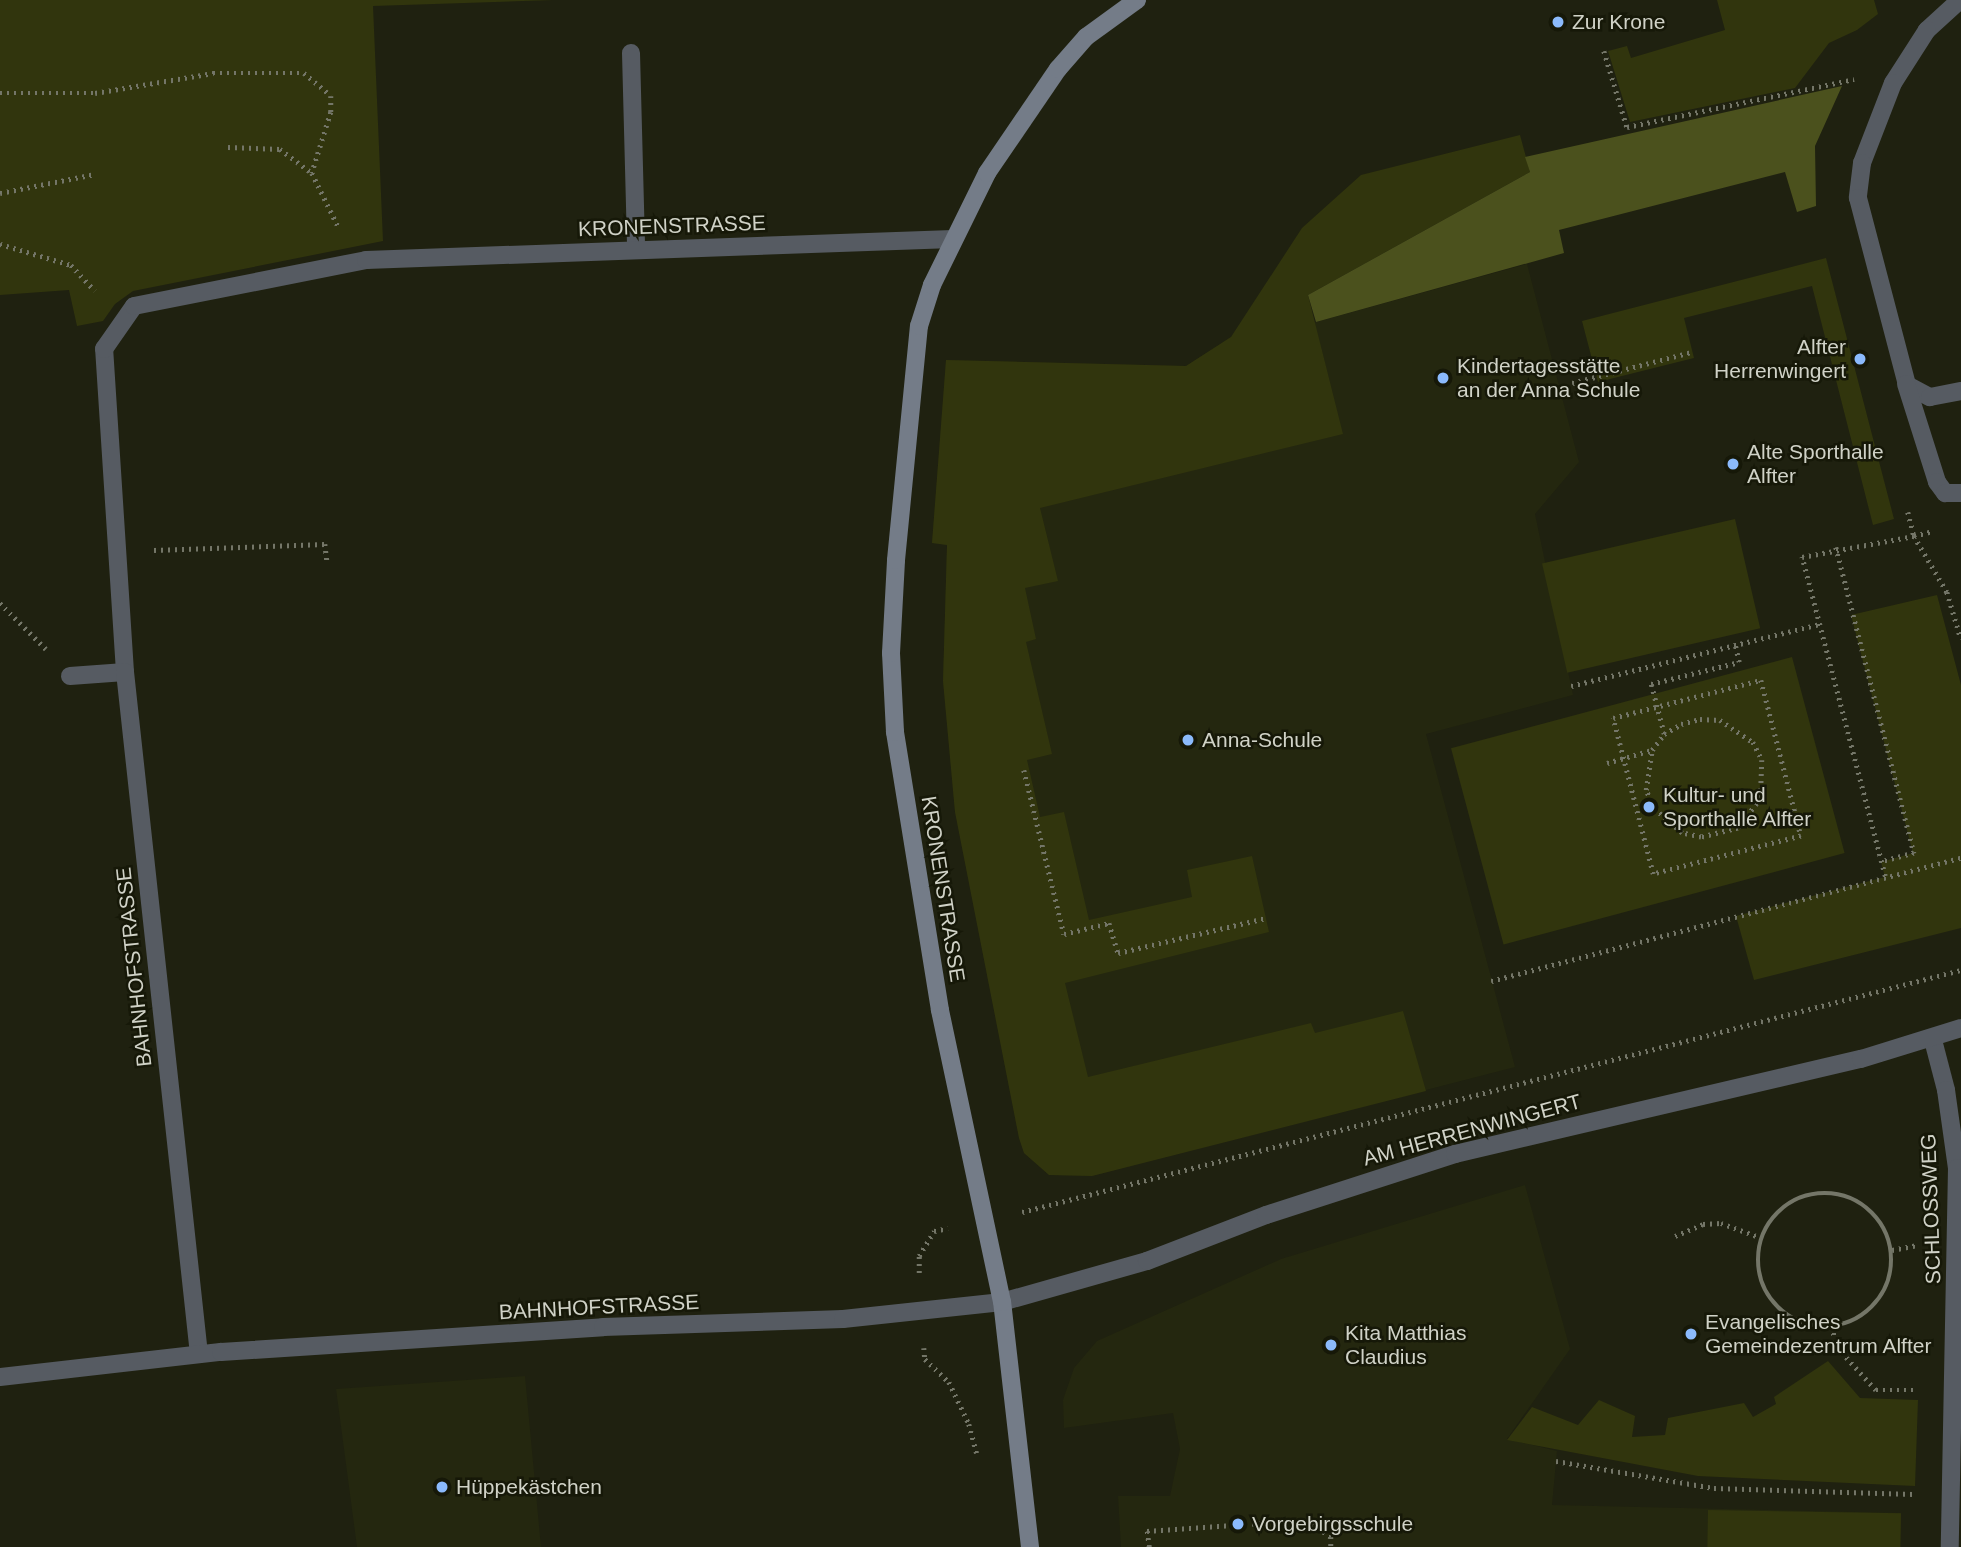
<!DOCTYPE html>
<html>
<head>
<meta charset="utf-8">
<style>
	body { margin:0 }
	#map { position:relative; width:1961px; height:1547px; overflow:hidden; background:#1f2110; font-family:Arial,sans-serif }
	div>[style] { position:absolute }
	.built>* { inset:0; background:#24270f }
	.green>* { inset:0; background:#31350d; transform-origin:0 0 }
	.forest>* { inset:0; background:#4b511d }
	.path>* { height:4.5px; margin-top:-2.25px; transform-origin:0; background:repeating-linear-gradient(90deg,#747668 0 2px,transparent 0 7px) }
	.path>.ring { margin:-2.25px; padding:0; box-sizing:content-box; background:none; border:4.5px solid #747668; border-radius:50% }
	.lane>* { height:18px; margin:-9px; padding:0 9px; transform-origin:9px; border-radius:9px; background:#565b62 }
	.street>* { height:18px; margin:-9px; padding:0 9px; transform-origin:9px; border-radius:9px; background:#565b62 }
	.secondary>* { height:18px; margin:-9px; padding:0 9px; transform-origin:9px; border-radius:9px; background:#747c88 }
	.dots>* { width:19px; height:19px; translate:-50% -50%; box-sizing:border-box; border:4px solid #161808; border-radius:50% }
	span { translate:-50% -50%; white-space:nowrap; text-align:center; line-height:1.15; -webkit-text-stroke:5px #161808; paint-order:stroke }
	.poi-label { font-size:21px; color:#d0d2c7 }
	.left { translate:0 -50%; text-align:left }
	.right { translate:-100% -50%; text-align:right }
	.street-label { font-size:21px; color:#d0d2c7 }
</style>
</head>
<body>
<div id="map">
	<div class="built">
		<div style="clip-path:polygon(1527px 264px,1579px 462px,1535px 514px,1573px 695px,1426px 734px,1515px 1067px,1092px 1176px,1049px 1175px,1024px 1153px,1019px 1138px,955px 812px,943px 681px,947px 545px,932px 543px,946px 360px,1186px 366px,1231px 337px,1316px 322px)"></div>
		<div style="clip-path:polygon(1525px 1185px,1570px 1349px,1507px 1439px,1557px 1451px,1552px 1505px,1901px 1513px,1900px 1547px,1121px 1547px,1118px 1496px,1170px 1496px,1180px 1449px,1173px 1413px,1064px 1428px,1063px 1400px,1074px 1368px,1097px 1341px,1281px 1259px)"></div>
		<div style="clip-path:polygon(525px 1376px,541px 1547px,357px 1547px,336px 1389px)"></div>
	</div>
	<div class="green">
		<div style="clip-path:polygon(0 0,553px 0,373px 6px,383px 241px,133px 291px,115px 304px,103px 321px,77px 326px,69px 290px,0 295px)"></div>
		<div style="clip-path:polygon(1717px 0,1874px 0,1878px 14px,1857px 30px,1829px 43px,1795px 88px,1630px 122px,1608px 51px,1627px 46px,1631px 58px,1725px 30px)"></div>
		<div style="clip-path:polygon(1520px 135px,1530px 172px,1308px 295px,1343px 434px,1040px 508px,1058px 581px,1025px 588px,1036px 639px,1026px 642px,1052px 754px,1027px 760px,1040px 817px,1064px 812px,1089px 920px,1192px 897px,1187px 870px,1252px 856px,1269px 932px,1065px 983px,1088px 1077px,1311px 1023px,1315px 1033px,1403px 1011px,1426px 1091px,1092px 1176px,1049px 1175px,1024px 1153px,1019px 1138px,955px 812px,943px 681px,947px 545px,932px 543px,946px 360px,1186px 366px,1231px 337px,1302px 228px,1361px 175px)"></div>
		<div style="clip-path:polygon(1826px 258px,1894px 519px,1873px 525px,1812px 286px,1684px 318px,1694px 358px,1598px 382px,1582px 321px)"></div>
		<div style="left:1735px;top:519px;width:112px;height:198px;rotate:77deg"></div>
		<div style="clip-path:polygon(1937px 595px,1961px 685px,1961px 928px,1754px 980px,1736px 916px,1885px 877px,1881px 862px,1913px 853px,1851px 615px)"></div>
		<div style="left:1792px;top:657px;width:203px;height:353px;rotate:75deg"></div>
		<div style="clip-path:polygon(1828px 1361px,1860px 1398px,1918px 1400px,1915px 1486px,1698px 1476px,1507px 1440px,1532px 1407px,1578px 1425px,1599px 1400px,1635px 1416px,1632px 1437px,1665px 1435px,1668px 1418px,1744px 1403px,1753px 1417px,1776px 1404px,1774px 1397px)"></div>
		<div style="left:1708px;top:1510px;width:193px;height:37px;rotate:1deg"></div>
	</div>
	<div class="forest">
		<div style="clip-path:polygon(1842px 86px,1815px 146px,1816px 206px,1797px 212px,1785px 172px,1559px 230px,1564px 253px,1316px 322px,1308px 295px,1530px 172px,1525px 157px)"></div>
	</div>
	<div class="path">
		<div style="left:1604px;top:51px;width:79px;rotate:73.2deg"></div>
		<div style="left:1627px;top:127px;width:232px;rotate:-11.9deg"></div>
		<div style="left:0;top:93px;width:95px"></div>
		<div style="left:95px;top:93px;width:120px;rotate:-9.6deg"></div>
		<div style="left:213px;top:73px;width:91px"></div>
		<div style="left:304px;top:73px;width:35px;rotate:40deg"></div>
		<div style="left:331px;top:96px;width:16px;rotate:90deg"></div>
		<div style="left:331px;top:112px;width:64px;rotate:107.3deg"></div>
		<div style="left:312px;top:173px;width:59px;rotate:63.9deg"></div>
		<div style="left:228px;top:147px;width:52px;rotate:2.2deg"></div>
		<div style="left:280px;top:149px;width:40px;rotate:37deg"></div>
		<div style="left:0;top:193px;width:97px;rotate:-11.3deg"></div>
		<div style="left:0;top:244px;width:74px;rotate:16.5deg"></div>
		<div style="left:71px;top:265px;width:35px;rotate:47deg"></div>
		<div style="left:1572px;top:383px;width:124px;rotate:-14.5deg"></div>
		<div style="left:1908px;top:512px;width:25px;rotate:76deg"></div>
		<div style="left:1914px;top:536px;width:20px;rotate:-15deg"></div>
		<div style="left:1836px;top:547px;width:316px;rotate:75.7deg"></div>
		<div style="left:1914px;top:853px;width:34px;rotate:165deg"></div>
		<div style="left:154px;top:550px;width:171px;rotate:-2deg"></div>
		<div style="left:325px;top:544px;width:17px;rotate:83deg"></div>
		<div style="left:0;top:603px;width:65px;rotate:45deg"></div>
		<div style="left:1761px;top:680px;width:161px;rotate:75.6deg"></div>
		<div style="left:1801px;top:836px;width:153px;rotate:165.6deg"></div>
		<div style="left:1653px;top:874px;width:161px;rotate:-104.4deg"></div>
		<div style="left:1613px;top:718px;width:153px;rotate:-14.4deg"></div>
		<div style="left:1571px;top:686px;width:257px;rotate:-14deg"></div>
		<div style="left:1664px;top:734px;width:52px;rotate:-104.6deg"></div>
		<div style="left:1651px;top:684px;width:91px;rotate:-14deg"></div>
		<div style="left:1739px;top:662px;width:18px;rotate:-103deg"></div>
		<div style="left:1607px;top:763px;width:47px;rotate:-16.1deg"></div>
		<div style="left:1652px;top:750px;width:20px;rotate:-53deg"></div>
		<div style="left:1664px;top:734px;width:20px;rotate:-30deg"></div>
		<div style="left:1681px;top:724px;width:20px;rotate:-15deg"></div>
		<div style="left:1700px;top:719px;width:20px;rotate:3deg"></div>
		<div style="left:1720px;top:720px;width:40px;rotate:34deg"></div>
		<div style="left:1753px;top:742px;width:20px;rotate:63deg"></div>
		<div style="left:1762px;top:760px;width:38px;rotate:92deg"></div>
		<div style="left:1761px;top:798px;width:38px;rotate:127deg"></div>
		<div style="left:1738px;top:828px;width:38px;rotate:166deg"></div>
		<div style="left:1701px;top:837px;width:19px;rotate:-168deg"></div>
		<div style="left:1682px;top:833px;width:38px;rotate:-139deg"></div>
		<div style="left:1653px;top:808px;width:19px;rotate:-111deg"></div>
		<div style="left:1646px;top:790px;width:40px;rotate:-81.5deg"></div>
		<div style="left:1024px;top:770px;width:169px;rotate:76.3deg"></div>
		<div style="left:1064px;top:934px;width:46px;rotate:-13.7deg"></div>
		<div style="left:1109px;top:923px;width:31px;rotate:73deg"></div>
		<div style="left:1118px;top:953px;width:152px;rotate:-13.3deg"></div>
		<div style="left:1885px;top:876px;width:330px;rotate:-104.6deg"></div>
		<div style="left:1802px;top:557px;width:114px;rotate:-10.6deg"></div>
		<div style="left:1914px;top:536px;width:65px;rotate:59.5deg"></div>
		<div style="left:1947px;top:592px;width:49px;rotate:73.4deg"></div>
		<div style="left:1491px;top:981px;width:486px;rotate:-14.7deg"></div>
		<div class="ring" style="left:1758px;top:1193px;width:129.5px;height:129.5px"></div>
		<div style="left:1022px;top:1212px;width:970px;rotate:-14.45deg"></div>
		<div style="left:1675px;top:1236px;width:30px;rotate:-23deg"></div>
		<div style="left:1703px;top:1224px;width:18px;rotate:-3deg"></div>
		<div style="left:1721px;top:1223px;width:44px;rotate:20.1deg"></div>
		<div style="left:1892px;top:1250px;width:26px;rotate:-11deg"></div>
		<div style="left:919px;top:1273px;width:17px;rotate:-90deg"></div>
		<div style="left:919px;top:1256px;width:29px;rotate:-59deg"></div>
		<div style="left:934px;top:1231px;width:14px;rotate:-12deg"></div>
		<div style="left:1832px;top:1326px;width:22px;rotate:77deg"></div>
		<div style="left:1837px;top:1347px;width:58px;rotate:47.8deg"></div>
		<div style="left:1876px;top:1390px;width:38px"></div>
		<div style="left:924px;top:1348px;width:11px;rotate:85deg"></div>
		<div style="left:925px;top:1359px;width:33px;rotate:44deg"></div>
		<div style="left:949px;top:1382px;width:47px;rotate:64.5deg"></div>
		<div style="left:969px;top:1424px;width:30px;rotate:75deg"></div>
		<div style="left:1556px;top:1461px;width:160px;rotate:9.7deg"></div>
		<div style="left:1714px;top:1488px;width:199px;rotate:1.7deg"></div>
		<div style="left:1149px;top:1547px;width:16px;rotate:-97deg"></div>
		<div style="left:1147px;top:1531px;width:159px;rotate:-4deg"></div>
		<div style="left:1306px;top:1520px;width:30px;rotate:34deg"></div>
		<div style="left:1331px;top:1537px;width:10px;rotate:90deg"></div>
	</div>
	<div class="lane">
		<div style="left:1960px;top:0;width:45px;rotate:137.7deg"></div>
		<div style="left:1927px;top:30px;width:63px;rotate:122.7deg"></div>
		<div style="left:1893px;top:83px;width:86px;rotate:111.2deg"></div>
		<div style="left:1862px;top:163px;width:35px;rotate:97deg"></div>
		<div style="left:1858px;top:198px;width:193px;rotate:75.3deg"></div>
		<div style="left:1907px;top:385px;width:26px;rotate:28deg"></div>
		<div style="left:1930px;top:397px;width:32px;rotate:-11deg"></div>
		<div style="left:631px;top:53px;width:196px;rotate:88.5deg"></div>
		<div style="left:1906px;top:384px;width:103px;rotate:72.4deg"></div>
		<div style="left:1937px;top:482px;width:14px;rotate:54deg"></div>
		<div style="left:1945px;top:493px;width:16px"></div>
		<div style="left:125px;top:672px;width:324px;rotate:-93.7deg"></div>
		<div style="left:104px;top:349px;width:52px;rotate:-55.1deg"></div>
		<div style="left:134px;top:306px;width:237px;rotate:-11.2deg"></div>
		<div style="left:366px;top:260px;width:587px;rotate:-2.05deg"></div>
		<div style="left:70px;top:676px;width:55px;rotate:-4.2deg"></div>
		<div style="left:125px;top:672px;width:686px;rotate:83.81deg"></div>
	</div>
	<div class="street">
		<div style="left:1933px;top:1040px;width:52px;rotate:75.4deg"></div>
		<div style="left:1946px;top:1090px;width:79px;rotate:82deg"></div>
		<div style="left:1957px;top:1168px;width:379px;rotate:91.1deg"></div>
		<div style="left:0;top:1377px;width:222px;rotate:-6.5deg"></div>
		<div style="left:221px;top:1352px;width:383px;rotate:-3.7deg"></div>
		<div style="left:603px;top:1327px;width:240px;rotate:-1.9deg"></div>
		<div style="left:843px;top:1319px;width:160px;rotate:-6.1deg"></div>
		<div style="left:1002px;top:1302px;width:151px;rotate:-15.8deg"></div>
		<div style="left:1147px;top:1261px;width:128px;rotate:-21.1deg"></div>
		<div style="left:1266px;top:1215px;width:199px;rotate:-17.9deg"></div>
		<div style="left:1455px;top:1154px;width:417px;rotate:-13.2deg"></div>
		<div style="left:1861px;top:1059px;width:105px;rotate:-17.2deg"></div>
	</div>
	<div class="secondary">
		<div style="left:1030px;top:1547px;width:247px;rotate:-96.5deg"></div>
		<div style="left:1002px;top:1302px;width:299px;rotate:-102deg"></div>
		<div style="left:940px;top:1010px;width:282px;rotate:-99.2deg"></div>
		<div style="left:895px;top:732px;width:79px;rotate:-92.9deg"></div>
		<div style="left:891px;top:653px;width:93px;rotate:-86.9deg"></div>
		<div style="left:896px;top:560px;width:235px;rotate:-84.4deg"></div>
		<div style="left:919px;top:326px;width:43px;rotate:-72.4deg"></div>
		<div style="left:932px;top:285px;width:125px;rotate:-63.8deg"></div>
		<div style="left:987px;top:173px;width:126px;rotate:-55.7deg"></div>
		<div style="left:1058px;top:69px;width:43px;rotate:-48.8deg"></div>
		<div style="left:1086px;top:37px;width:63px;rotate:-36deg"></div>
	</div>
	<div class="dots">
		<div style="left:1558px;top:22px;background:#8bbafc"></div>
		<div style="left:1860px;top:359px;background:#8bbafc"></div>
		<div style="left:1443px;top:378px;background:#8bbafc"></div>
		<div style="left:1733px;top:464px;background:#8bbafc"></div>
		<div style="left:1188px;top:740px;background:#8bbafc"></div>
		<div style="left:1649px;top:807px;background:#8bbafc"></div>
		<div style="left:1691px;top:1334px;background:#8bbafc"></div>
		<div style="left:1331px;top:1345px;background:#8bbafc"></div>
		<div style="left:442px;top:1487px;background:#8bbafc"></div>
		<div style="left:1238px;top:1524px;background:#8bbafc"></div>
	</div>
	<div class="poi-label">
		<span class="left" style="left:1572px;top:22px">Zur Krone</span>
		<span class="right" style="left:1846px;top:359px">Alfter<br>Herrenwingert</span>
		<span class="left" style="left:1457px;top:378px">Kindertagesstätte<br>an der Anna Schule</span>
		<span class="left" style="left:1747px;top:464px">Alte Sporthalle<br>Alfter</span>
		<span class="left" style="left:1202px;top:740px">Anna-Schule</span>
		<span class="left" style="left:1663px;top:807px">Kultur- und<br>Sporthalle Alfter</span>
		<span class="left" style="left:1705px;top:1334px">Evangelisches<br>Gemeindezentrum Alfter</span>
		<span class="left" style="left:1345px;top:1345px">Kita Matthias<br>Claudius</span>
		<span class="left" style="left:456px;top:1487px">Hüppekästchen</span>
		<span class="left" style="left:1252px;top:1524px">Vorgebirgsschule</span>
	</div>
	<div class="street-label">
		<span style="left:672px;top:226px;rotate:-2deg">KRONENSTRASSE</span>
		<span style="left:943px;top:889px;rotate:81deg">KRONENSTRASSE</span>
		<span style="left:134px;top:967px;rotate:-96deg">BAHNHOFSTRASSE</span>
		<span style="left:1472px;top:1130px;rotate:-15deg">AM HERRENWINGERT</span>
		<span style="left:1931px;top:1209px;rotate:-92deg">SCHLOSSWEG</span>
		<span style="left:599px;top:1307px;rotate:-3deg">BAHNHOFSTRASSE</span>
	</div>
</div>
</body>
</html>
